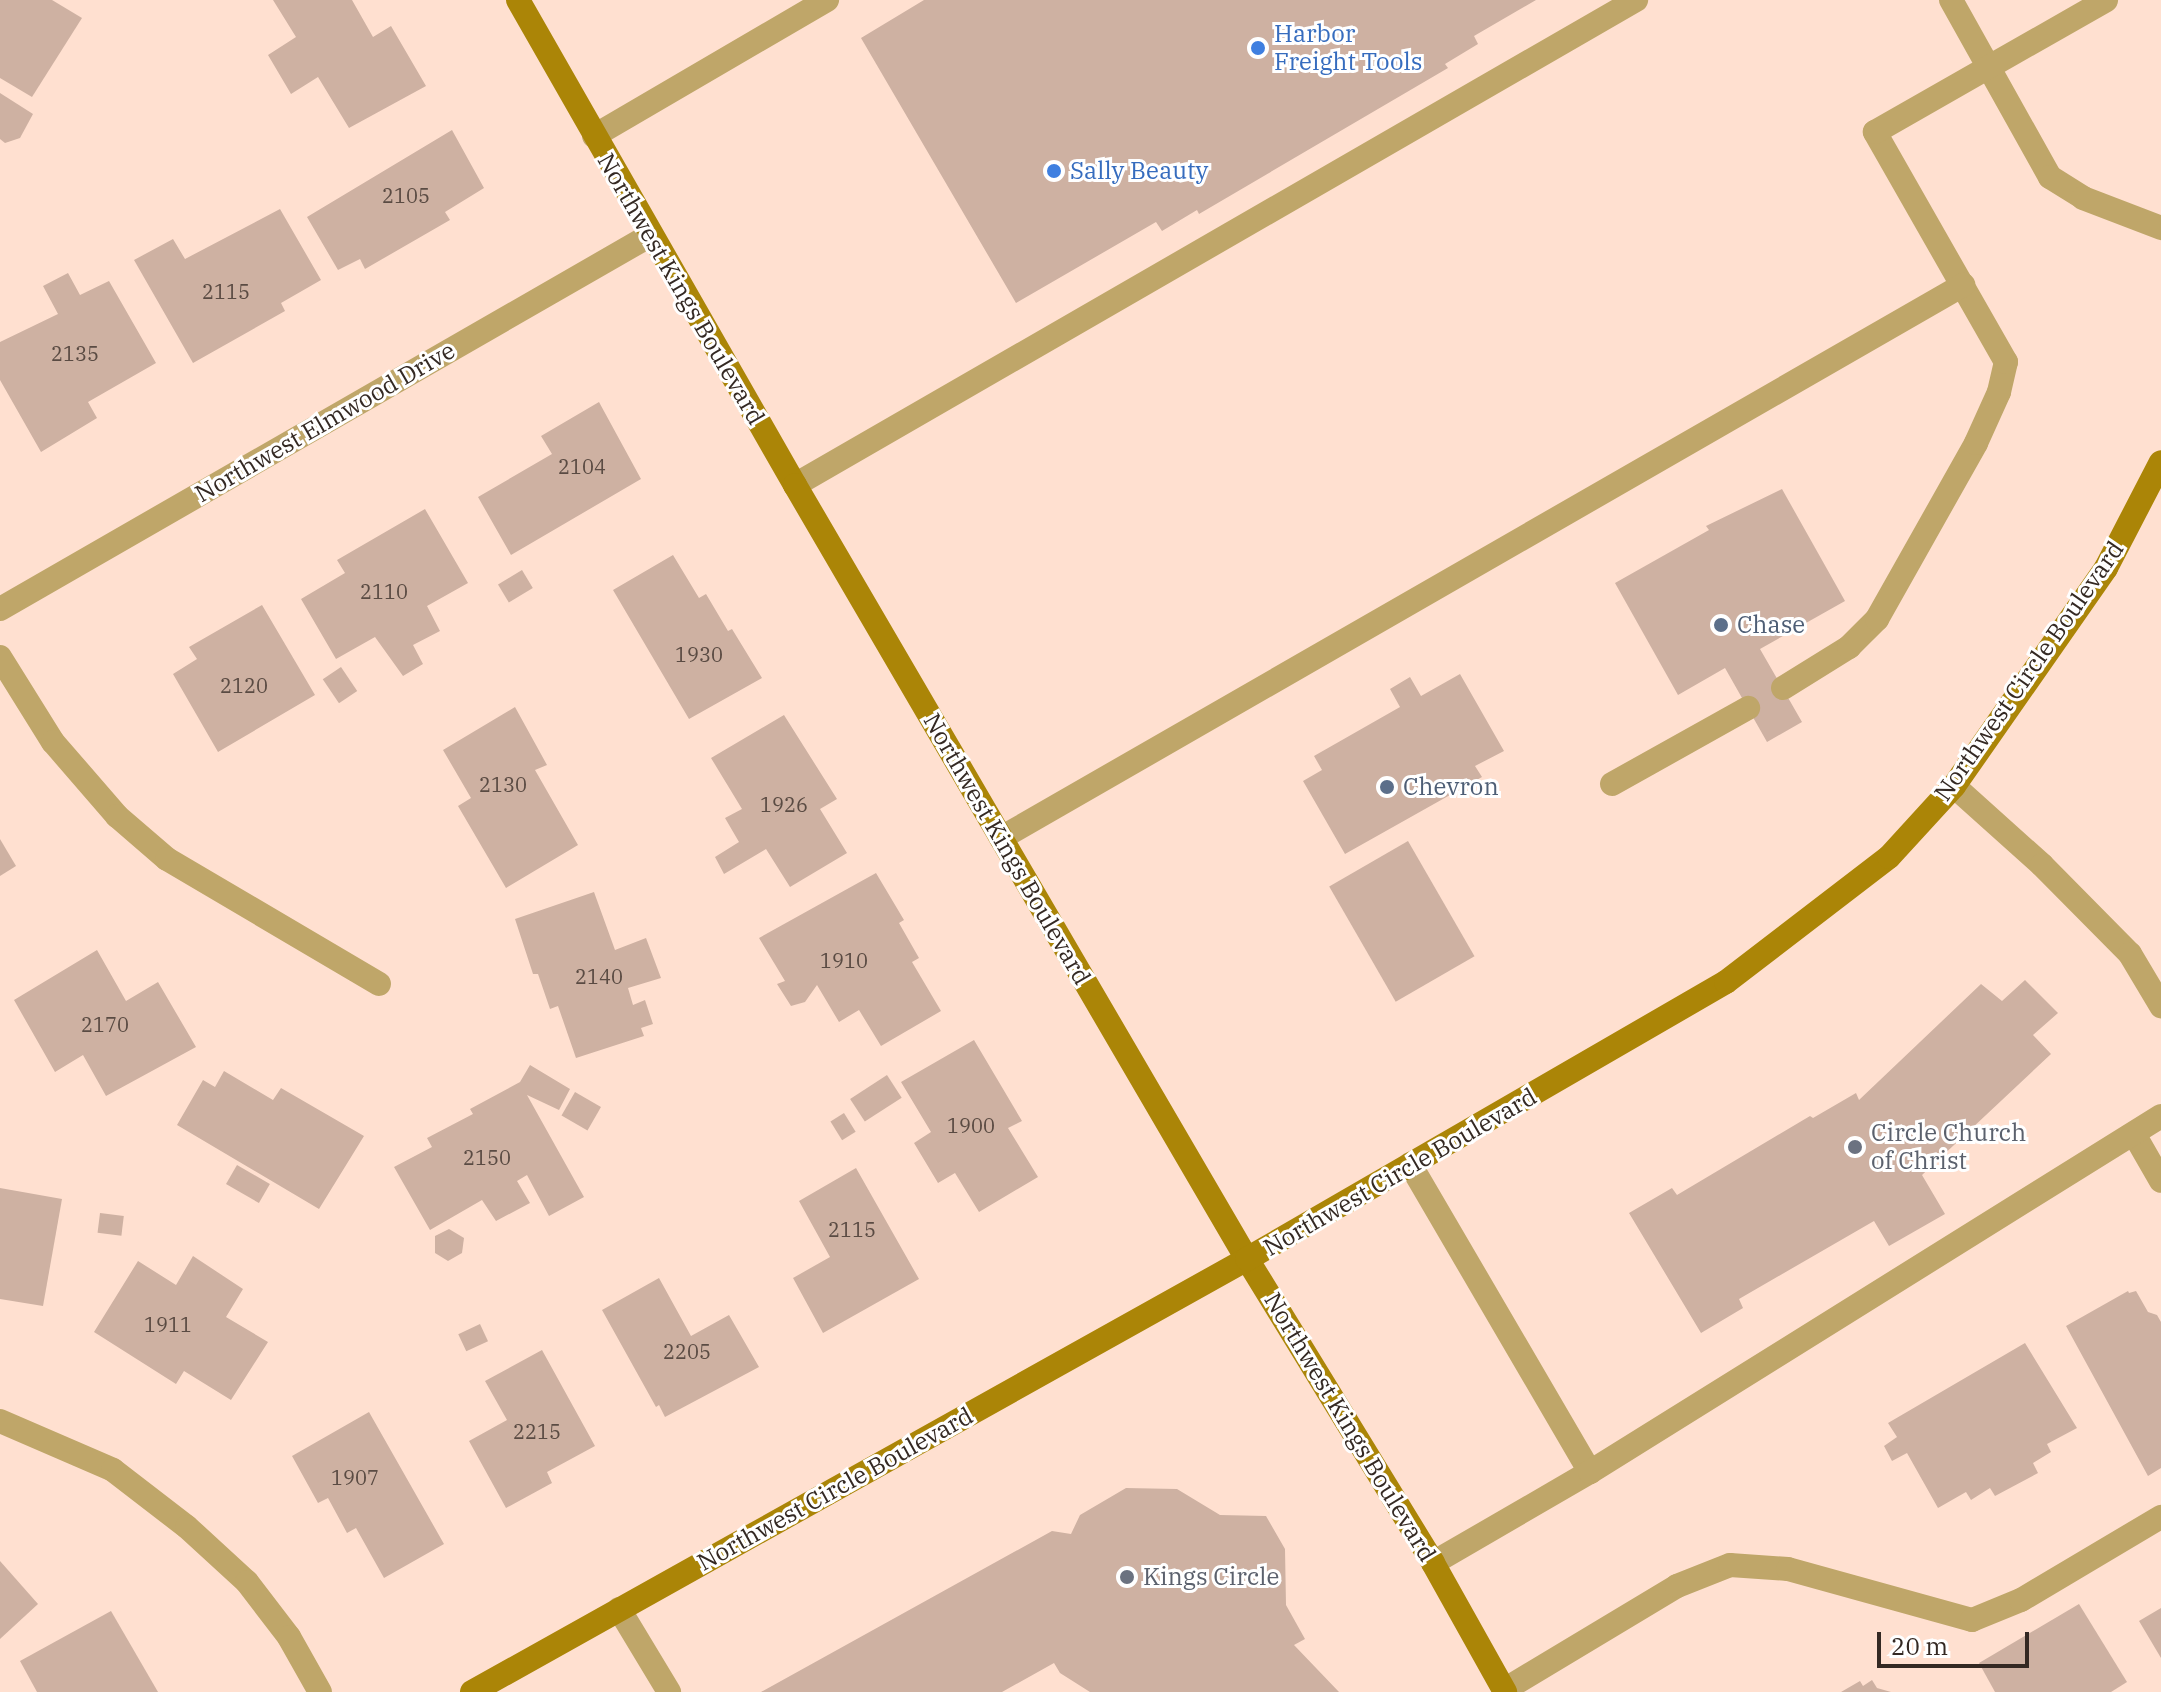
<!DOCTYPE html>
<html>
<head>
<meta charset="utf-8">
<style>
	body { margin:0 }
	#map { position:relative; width:2161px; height:1692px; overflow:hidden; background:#ffe0d0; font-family:"IBM Plex Serif",serif }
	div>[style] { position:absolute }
	.building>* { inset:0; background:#ceb1a2; transform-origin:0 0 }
	.service>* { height:24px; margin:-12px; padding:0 12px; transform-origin:12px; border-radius:12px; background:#bfa669 }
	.minor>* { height:24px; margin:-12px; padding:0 12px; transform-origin:12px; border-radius:12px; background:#bfa669 }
	.secondary>* { height:24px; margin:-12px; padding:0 12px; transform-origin:12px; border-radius:12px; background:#ab8507 }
	.dots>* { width:22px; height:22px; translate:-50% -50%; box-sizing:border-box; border:4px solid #fff; border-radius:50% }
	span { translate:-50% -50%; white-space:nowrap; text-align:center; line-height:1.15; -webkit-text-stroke:6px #fff; paint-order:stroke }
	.number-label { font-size:20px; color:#5a4b43 }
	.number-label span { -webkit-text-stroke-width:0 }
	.shop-label { font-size:24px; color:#366cbe }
	.left { translate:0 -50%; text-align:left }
	.street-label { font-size:24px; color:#342923 }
	.service-label { font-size:24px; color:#4e5e75 }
	.worship-label { font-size:24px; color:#5b616d }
	.scale { position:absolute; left:1877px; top:1632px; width:152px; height:36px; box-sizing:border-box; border:4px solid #342923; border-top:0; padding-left:10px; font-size:24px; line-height:28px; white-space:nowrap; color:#342923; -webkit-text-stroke:6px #fff; paint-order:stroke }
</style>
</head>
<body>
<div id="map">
	<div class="building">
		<div style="clip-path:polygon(0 0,52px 0,82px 18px,32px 97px,0 78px)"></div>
		<div style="clip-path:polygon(273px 0,352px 0,373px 37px,391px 26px,426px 86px,349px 128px,318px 77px,291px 94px,268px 55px,296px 37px)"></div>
		<div style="clip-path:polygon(924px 0,1536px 0,1474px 36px,1478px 44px,1445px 64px,1448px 68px,1199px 214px,1197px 210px,1162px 231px,1156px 222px,1016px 303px,861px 38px)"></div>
		<div style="clip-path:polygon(0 93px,33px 114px,20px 138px,5px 143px,0 139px)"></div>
		<div style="clip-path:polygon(452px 130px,484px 188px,445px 212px,450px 220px,365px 269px,360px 259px,338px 270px,307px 217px)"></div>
		<div style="clip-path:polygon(280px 209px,321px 280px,281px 303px,285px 311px,193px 363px,134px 260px,173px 239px,185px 259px)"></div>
		<div style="clip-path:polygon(68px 273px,80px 295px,109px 281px,156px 363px,88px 402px,97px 418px,41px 452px,0 380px,0 342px,58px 314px,43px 286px)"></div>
		<div style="clip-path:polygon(599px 402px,641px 479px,511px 555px,478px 497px,552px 454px,541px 436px)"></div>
		<div style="clip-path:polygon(1782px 489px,1845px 601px,1760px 649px,1802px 722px,1767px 742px,1725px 668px,1678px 695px,1615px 583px,1709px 530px,1706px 526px)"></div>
		<div style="clip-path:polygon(425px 509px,468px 583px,427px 606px,440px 631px,413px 645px,423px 664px,403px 676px,375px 637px,336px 659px,301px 599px,345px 573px,337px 560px)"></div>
		<div style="clip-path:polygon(673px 555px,699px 598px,706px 594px,728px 631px,732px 629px,762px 678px,689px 719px,613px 590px)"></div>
		<div style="left:522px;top:570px;width:21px;height:28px;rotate:59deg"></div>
		<div style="clip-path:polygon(262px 605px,315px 695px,218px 752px,173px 674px,197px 659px,189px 647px)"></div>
		<div style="left:341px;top:667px;width:29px;height:22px;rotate:56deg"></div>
		<div style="clip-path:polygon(1460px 674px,1504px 751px,1475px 766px,1482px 777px,1345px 854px,1303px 781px,1322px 770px,1314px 756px,1400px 707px,1390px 689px,1410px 677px,1421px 696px)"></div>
		<div style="clip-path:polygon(515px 707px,547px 765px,535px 770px,578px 845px,506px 888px,458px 806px,471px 798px,443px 750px)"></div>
		<div style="clip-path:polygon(784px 715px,837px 799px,820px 809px,847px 853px,790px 887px,766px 849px,724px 874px,715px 857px,739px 842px,725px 818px,742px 809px,711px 758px)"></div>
		<div style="clip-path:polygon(0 839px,16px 866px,0 876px)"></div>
		<div style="left:1408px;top:841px;width:133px;height:91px;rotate:60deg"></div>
		<div style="clip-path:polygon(876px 873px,904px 920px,899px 923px,919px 958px,912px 962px,941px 1011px,881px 1046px,859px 1010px,839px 1022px,817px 985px,805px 1002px,791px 1006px,777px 984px,785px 981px,759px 938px)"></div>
		<div style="clip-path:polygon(594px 892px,615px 950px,646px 938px,661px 978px,628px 988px,633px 1005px,645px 1000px,653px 1024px,641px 1028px,644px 1036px,576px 1058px,558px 1006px,550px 1009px,538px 974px,533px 974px,515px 919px)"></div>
		<div style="clip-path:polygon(97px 950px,126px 1001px,158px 982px,196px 1047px,106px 1096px,83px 1055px,55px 1072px,14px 1000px)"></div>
		<div style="clip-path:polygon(2025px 980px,2058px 1013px,2033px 1035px,2051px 1054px,1922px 1175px,1945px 1214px,1889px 1246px,1874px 1221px,1739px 1299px,1743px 1308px,1701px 1333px,1629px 1213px,1672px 1188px,1677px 1195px,1810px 1116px,1813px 1118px,1856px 1093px,1859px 1100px,1981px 984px,2002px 1001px)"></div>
		<div style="clip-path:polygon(974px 1040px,1022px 1121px,1008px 1128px,1038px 1177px,979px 1212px,955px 1173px,938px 1183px,914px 1143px,931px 1132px,901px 1082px)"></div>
		<div style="clip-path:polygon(530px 1065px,570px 1089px,559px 1110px,527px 1095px,584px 1197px,549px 1216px,527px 1175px,517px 1181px,530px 1203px,496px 1221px,482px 1200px,430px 1230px,394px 1167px,432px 1147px,427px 1138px,473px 1114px,470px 1109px,520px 1082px)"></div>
		<div style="clip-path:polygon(224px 1071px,273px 1100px,281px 1088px,364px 1136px,319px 1209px,177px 1125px,203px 1080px,215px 1087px)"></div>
		<div style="left:887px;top:1075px;width:27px;height:44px;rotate:57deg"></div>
		<div style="left:575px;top:1092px;width:30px;height:27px;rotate:30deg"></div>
		<div style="left:844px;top:1113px;width:22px;height:16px;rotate:58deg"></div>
		<div style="left:237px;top:1165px;width:38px;height:22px;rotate:30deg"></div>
		<div style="clip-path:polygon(856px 1168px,919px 1279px,823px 1333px,793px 1278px,830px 1257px,799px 1201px)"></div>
		<div style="clip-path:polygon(0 1188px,62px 1199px,43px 1306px,0 1299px)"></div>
		<div style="left:100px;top:1213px;width:24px;height:20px;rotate:7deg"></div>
		<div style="clip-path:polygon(449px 1229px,464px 1238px,462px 1253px,448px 1261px,435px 1253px,435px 1236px)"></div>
		<div style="clip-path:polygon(193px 1256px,243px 1289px,226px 1317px,268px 1342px,231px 1400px,184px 1371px,176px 1384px,94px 1332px,138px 1261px,176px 1285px)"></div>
		<div style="clip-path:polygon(659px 1278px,691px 1336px,729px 1315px,759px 1367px,665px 1417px,659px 1405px,656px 1407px,602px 1310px)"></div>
		<div style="clip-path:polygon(2128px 1291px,2129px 1293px,2136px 1291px,2148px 1312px,2157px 1315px,2161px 1322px,2161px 1468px,2148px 1476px,2066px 1326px)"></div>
		<div style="left:480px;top:1324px;width:19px;height:24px;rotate:65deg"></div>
		<div style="clip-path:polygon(2025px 1343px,2077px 1428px,2047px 1444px,2051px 1452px,2033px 1463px,2038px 1473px,1995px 1496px,1990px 1488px,1971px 1500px,1966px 1492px,1938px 1508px,1907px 1453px,1892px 1461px,1884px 1446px,1897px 1437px,1888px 1423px)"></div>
		<div style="clip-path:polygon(542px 1350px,595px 1446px,547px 1472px,552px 1483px,506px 1508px,469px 1441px,507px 1420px,485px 1381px)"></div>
		<div style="clip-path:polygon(369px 1412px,444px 1544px,384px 1578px,356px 1528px,347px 1533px,328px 1498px,318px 1503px,292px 1456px)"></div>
		<div style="clip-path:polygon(1126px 1488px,1177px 1489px,1220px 1515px,1266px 1516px,1285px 1549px,1286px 1605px,1305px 1639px,1294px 1645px,1339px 1692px,1090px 1692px,1060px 1673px,1054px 1663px,1002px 1692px,761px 1692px,1052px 1531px,1071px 1534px,1080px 1515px)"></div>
		<div style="clip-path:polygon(0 1561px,38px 1604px,0 1639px)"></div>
		<div style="clip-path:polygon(2079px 1604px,2127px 1682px,2111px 1692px,1995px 1692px,1979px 1663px)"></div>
		<div style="clip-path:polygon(2161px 1608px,2161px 1658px,2139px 1621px)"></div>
		<div style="clip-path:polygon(111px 1611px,158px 1692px,37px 1692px,20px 1661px)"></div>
		<div style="clip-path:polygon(1872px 1680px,1877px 1688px,1891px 1692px,1841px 1692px,1860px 1681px,1863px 1686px)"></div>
	</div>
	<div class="service">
		<div style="left:1951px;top:0;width:203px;rotate:60.8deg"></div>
		<div style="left:2050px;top:177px;width:39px;rotate:32deg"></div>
		<div style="left:2083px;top:198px;width:84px;rotate:21deg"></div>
		<div style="left:594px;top:136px;width:270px;rotate:-30.3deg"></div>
		<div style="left:795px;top:485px;width:971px;rotate:-29.97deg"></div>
		<div style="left:1783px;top:688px;width:78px;rotate:-31.8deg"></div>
		<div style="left:1849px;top:647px;width:40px;rotate:-45deg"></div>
		<div style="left:1877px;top:619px;width:202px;rotate:-60.6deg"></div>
		<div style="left:1976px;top:443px;width:56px;rotate:-65.7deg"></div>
		<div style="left:1999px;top:392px;width:31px;rotate:-77deg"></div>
		<div style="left:2006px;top:362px;width:265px;rotate:-119.7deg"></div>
		<div style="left:1875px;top:132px;width:266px;rotate:-29.7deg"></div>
		<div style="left:1612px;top:784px;width:156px;rotate:-29.2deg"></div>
		<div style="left:1954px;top:786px;width:118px;rotate:41.9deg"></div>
		<div style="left:2042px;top:865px;width:125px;rotate:45.3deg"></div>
		<div style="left:2130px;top:954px;width:61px;rotate:59.2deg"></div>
		<div style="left:1001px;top:838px;width:1110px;rotate:-29.89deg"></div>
		<div style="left:2134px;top:1134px;width:54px;rotate:60.1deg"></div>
		<div style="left:1410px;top:1164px;width:357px;rotate:59.7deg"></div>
		<div style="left:1433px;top:1563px;width:181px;rotate:-30.1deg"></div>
		<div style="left:1590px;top:1472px;width:673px;rotate:-31.94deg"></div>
		<div style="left:619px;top:1609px;width:97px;rotate:58.9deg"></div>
		<div style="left:1504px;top:1690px;width:202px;rotate:-31deg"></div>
		<div style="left:1677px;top:1586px;width:57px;rotate:-21.6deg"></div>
		<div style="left:1730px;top:1565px;width:58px;rotate:3.9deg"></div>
		<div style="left:1788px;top:1569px;width:191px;rotate:15.5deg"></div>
		<div style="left:1972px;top:1620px;width:53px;rotate:-22.2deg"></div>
		<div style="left:2021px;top:1600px;width:163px;rotate:-30.7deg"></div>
	</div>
	<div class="minor">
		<div style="left:0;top:609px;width:749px;rotate:-29.89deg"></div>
		<div style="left:0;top:657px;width:100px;rotate:58.1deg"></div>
		<div style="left:53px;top:742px;width:98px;rotate:49.1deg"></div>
		<div style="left:117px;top:816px;width:66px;rotate:40.7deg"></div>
		<div style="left:167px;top:859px;width:246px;rotate:30.5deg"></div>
		<div style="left:0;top:1421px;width:123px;rotate:23.4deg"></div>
		<div style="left:113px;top:1470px;width:93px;rotate:37.6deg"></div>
		<div style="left:187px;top:1527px;width:81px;rotate:42.5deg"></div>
		<div style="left:247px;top:1582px;width:69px;rotate:52.6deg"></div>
		<div style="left:289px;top:1637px;width:63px;rotate:60.6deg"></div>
	</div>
	<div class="secondary">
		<div style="left:518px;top:0;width:559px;rotate:60.27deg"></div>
		<div style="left:795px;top:485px;width:896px;rotate:59.72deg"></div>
		<div style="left:1247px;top:1259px;width:356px;rotate:58.5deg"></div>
		<div style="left:1433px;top:1563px;width:148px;rotate:60.8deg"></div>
		<div style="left:472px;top:1692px;width:888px;rotate:-29.19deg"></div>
		<div style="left:1247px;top:1259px;width:553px;rotate:-30.04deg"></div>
		<div style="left:1726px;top:982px;width:205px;rotate:-37.5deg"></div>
		<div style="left:1889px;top:857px;width:96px;rotate:-47.5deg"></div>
		<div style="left:1954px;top:786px;width:266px;rotate:-55.1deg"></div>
		<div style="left:2106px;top:568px;width:119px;rotate:-62.6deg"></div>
	</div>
	<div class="dots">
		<div style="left:1258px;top:48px;background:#3f7fe0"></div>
		<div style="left:1054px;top:171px;background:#3f7fe0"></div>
		<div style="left:1721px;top:625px;background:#5c6f8a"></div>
		<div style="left:1387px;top:787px;background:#5c6f8a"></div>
		<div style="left:1855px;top:1147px;background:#6b7280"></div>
		<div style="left:1127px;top:1577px;background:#6b7280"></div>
	</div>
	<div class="number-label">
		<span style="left:406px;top:195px">2105</span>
		<span style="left:226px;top:291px">2115</span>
		<span style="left:75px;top:353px">2135</span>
		<span style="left:582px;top:466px">2104</span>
		<span style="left:384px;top:591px">2110</span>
		<span style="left:699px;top:654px">1930</span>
		<span style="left:244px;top:685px">2120</span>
		<span style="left:503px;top:784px">2130</span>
		<span style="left:784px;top:804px">1926</span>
		<span style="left:844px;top:960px">1910</span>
		<span style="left:599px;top:976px">2140</span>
		<span style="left:105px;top:1024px">2170</span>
		<span style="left:971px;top:1125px">1900</span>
		<span style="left:487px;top:1157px">2150</span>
		<span style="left:852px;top:1229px">2115</span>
		<span style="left:168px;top:1324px">1911</span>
		<span style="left:687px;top:1351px">2205</span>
		<span style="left:537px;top:1431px">2215</span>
		<span style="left:355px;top:1477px">1907</span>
	</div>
	<div class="shop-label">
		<span class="left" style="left:1274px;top:48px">Harbor<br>Freight Tools</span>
		<span class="left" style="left:1070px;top:171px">Sally Beauty</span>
	</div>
	<div class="street-label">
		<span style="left:681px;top:289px;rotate:60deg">Northwest Kings Boulevard</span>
		<span style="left:325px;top:422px;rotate:-30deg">Northwest Elmwood Drive</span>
		<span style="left:2029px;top:671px;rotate:-55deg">Northwest Circle Boulevard</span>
		<span style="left:1007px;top:849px;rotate:60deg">Northwest Kings Boulevard</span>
		<span style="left:1400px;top:1172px;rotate:-30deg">Northwest Circle Boulevard</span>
		<span style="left:1350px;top:1427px;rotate:59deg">Northwest Kings Boulevard</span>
		<span style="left:835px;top:1489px;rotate:-29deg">Northwest Circle Boulevard</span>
	</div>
	<div class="service-label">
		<span class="left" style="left:1737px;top:625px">Chase</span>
		<span class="left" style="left:1403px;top:787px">Chevron</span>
	</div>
	<div class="worship-label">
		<span class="left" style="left:1871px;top:1147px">Circle Church<br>of Christ</span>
		<span class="left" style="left:1143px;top:1577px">Kings Circle</span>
	</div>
	<div class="scale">20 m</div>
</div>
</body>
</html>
